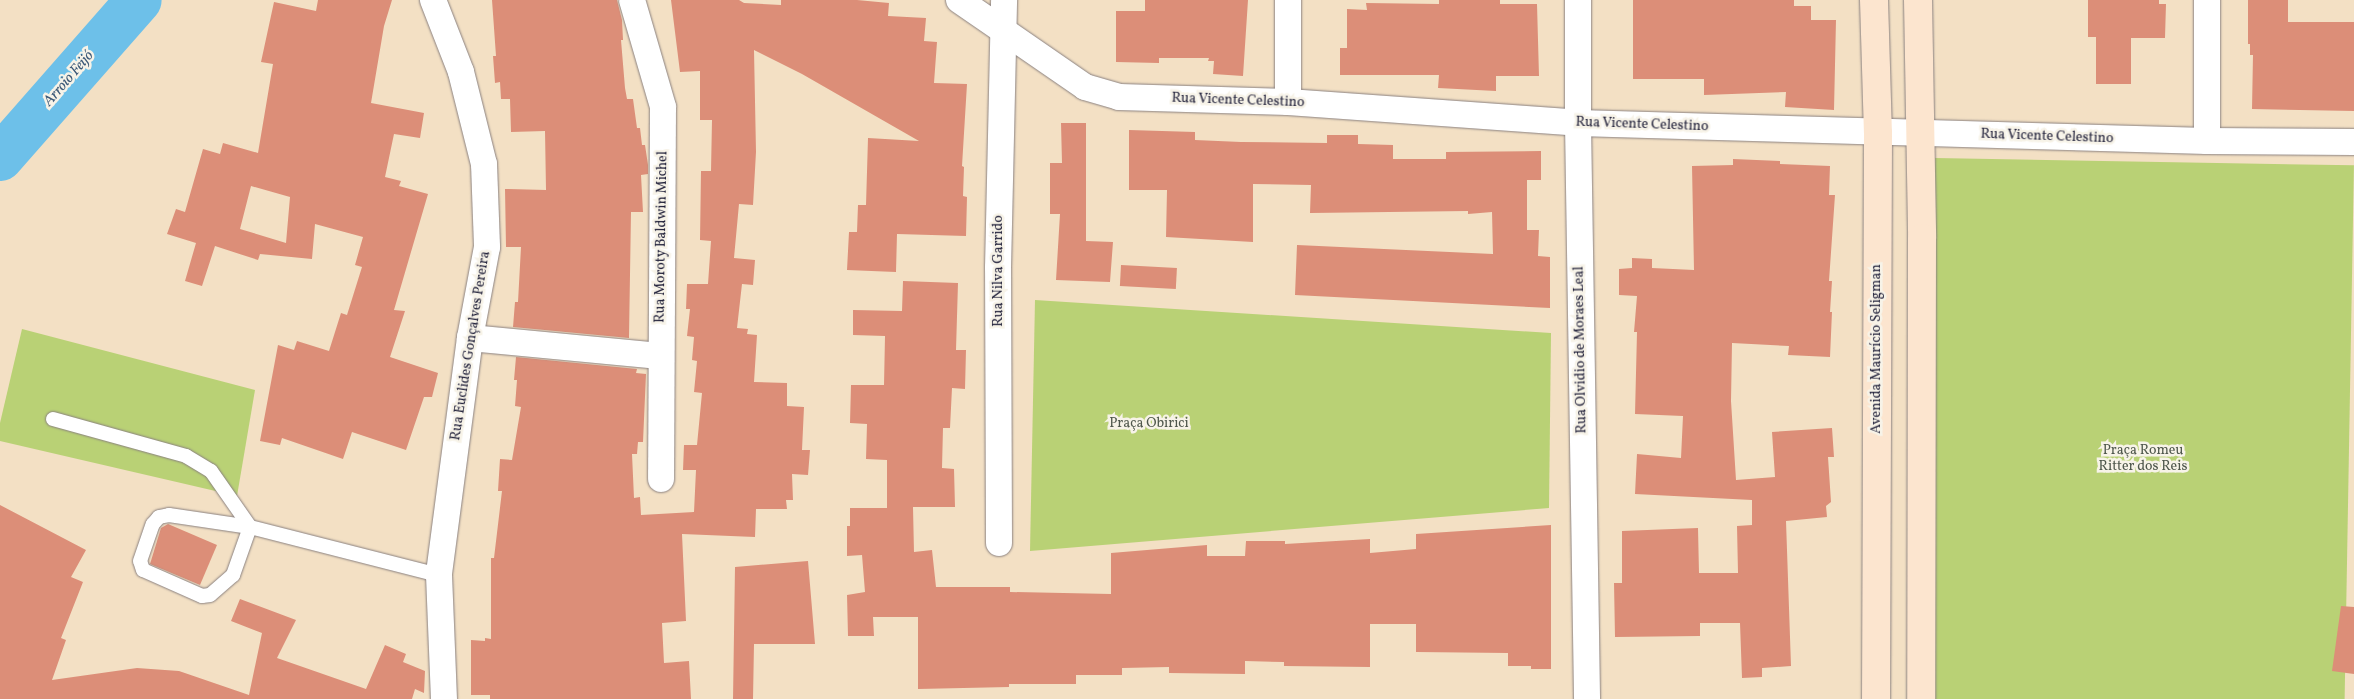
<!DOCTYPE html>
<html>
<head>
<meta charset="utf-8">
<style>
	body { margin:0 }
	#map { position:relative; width:2354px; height:699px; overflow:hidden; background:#f3e0c4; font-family:Vollkorn,serif }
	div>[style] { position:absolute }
	.green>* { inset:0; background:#b9d175; transform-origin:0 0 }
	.river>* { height:46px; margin:-23px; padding:0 23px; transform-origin:23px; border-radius:23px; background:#6dc0e9 }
	.building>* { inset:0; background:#dc8e78; transform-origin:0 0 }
	.roads { filter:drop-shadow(0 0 1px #8a8180) drop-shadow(0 0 1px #8a8180) }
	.lane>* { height:14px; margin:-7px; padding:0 7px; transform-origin:7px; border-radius:7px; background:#fff }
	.street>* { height:26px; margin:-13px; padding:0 13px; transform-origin:13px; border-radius:13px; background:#fff }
	.secondary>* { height:28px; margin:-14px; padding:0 14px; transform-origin:14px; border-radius:14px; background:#fce5cf }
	span { translate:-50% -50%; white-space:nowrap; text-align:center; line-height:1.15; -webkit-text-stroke:5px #f7f3e8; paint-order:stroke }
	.street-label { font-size:14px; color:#22223b }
	.park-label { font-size:14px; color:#4f574c }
	.water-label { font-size:15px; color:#3c5978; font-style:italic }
</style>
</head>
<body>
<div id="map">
	<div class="green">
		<div style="left:1935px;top:158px;width:419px;height:541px;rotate:1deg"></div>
		<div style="clip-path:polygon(1035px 300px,1551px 333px,1549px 508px,1030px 551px)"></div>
		<div style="clip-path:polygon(22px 329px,255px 390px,237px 496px,0 441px,0 423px)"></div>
	</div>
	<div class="river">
		<div style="left:0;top:158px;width:210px;rotate:-48.7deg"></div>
	</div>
	<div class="building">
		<div style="clip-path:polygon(evenodd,318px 0,392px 0,384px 26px,371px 103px,424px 113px,420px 138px,394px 134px,385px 177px,401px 181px,399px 186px,428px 194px,394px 310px,405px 311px,390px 357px,438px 373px,432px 397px,424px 397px,406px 450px,352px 432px,343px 459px,282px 438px,280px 445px,260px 441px,278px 345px,294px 350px,297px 341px,329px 351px,341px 313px,347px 315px,362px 267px,355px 265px,363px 237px,315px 224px,312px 259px,260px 254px,258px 260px,215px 246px,202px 286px,185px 281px,196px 243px,167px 234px,176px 209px,185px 212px,203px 149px,220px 154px,223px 143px,258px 153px,273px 64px,261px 62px,274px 2px,316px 11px,318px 0,251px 186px,290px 197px,286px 243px,240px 229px,251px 186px)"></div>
		<div style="clip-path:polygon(492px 0,617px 0,622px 20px,623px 40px,621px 40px,625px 88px,627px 99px,633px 99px,637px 128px,640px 128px,642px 145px,645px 145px,648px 165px,648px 174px,641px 175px,643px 212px,631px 212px,629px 338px,513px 327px,515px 302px,518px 302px,521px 247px,506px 247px,505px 189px,546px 190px,545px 131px,511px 132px,510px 99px,501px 99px,500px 82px,495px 83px,493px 56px,496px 56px)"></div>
		<div style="clip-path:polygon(671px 0,739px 0,744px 3px,781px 5px,781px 0,857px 0,889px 3px,888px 16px,926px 18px,924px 41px,937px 42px,934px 83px,967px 84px,962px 166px,964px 167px,963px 196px,967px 197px,966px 236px,897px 234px,896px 272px,847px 270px,849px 232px,857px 232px,858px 205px,866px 205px,868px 138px,919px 141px,802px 74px,754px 50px,756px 152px,753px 205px,739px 204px,734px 258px,755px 260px,753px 285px,742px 284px,737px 328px,748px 329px,747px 334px,757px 335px,754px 382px,787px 383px,787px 406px,804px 407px,802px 450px,810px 450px,808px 475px,792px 474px,793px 500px,786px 500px,787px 509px,756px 509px,755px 537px,682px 534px,686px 621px,662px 623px,664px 663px,689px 661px,691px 699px,490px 699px,490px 695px,471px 695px,471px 640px,485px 641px,485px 638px,491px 639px,491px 558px,494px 558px,502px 491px,498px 491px,500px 459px,512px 460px,521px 407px,515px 406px,517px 380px,514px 380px,516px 357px,637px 369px,636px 373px,646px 374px,643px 442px,638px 442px,637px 454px,632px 454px,634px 498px,640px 497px,641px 515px,694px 512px,696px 470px,683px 470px,684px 445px,697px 445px,702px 393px,694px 392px,697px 361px,692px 360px,694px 337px,687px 336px,690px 309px,686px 309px,687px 284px,708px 284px,711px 241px,700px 240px,701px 171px,711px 171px,712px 120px,700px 120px,700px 71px,680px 72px)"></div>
		<div style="clip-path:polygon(1145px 0,1248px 0,1243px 76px,1213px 74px,1214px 61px,1208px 61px,1209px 58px,1159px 58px,1159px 63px,1116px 62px,1116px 11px,1145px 11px)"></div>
		<div style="clip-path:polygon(1439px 0,1500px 0,1500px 4px,1537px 4px,1539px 76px,1496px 76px,1496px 91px,1438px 88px,1439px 75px,1340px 75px,1340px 48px,1347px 48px,1347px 9px,1367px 10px,1366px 3px,1439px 4px)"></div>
		<div style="clip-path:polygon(1633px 0,1794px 0,1794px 6px,1811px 6px,1811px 20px,1836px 20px,1834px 110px,1785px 107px,1786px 92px,1704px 95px,1704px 79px,1633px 79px)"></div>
		<div style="clip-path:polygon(2088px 0,2159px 0,2159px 4px,2166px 4px,2165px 38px,2131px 38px,2131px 84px,2096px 84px,2096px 37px,2088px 37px)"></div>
		<div style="clip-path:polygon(2248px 0,2288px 0,2288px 22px,2354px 22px,2354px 111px,2252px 109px,2253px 55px,2250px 55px,2250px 44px,2248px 44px)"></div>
		<div style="clip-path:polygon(1061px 123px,1086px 123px,1086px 241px,1113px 242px,1110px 282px,1056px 280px,1060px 214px,1050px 214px,1050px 163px,1062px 163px)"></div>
		<div style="clip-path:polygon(1129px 130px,1195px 132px,1195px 140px,1241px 142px,1327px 143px,1327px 135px,1358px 135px,1358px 144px,1393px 145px,1393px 159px,1446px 159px,1446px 152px,1541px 151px,1541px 180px,1527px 180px,1527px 230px,1539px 230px,1538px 256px,1550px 257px,1550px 308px,1295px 295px,1297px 245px,1493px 254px,1492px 212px,1468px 214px,1468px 211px,1310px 213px,1311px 185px,1253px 184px,1253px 242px,1166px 237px,1167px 190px,1129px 190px)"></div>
		<div style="clip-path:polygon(1733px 159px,1780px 161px,1780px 164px,1830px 166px,1829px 195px,1835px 195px,1829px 281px,1832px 281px,1830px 312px,1832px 312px,1830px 357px,1788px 355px,1789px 346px,1732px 343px,1731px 401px,1736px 480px,1775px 477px,1772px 432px,1832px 428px,1834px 457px,1828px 457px,1831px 502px,1826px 506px,1827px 517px,1786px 521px,1791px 666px,1762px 668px,1762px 677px,1742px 678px,1740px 623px,1700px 623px,1700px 636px,1615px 637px,1614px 583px,1622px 583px,1622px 531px,1698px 528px,1699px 573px,1738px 573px,1737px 526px,1752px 525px,1752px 500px,1635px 494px,1637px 454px,1681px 458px,1683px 416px,1635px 414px,1637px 332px,1634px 332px,1637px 296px,1619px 295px,1619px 269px,1632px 268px,1632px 258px,1652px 259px,1652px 268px,1694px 270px,1692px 166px,1733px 165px)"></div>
		<div style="left:1121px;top:265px;width:56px;height:21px;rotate:3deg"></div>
		<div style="clip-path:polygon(903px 281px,958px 283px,956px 350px,966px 350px,965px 389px,952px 388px,950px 428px,943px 428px,942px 468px,954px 469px,955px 507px,913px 507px,914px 552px,932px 550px,936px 587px,1010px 587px,1010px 592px,1111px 594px,1111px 553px,1207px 545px,1207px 556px,1245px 556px,1246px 541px,1285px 541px,1285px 544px,1370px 539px,1370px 553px,1416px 549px,1416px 534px,1551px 525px,1551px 669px,1531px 669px,1531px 666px,1508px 666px,1508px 653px,1416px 652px,1416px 624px,1370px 624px,1370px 667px,1284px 666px,1284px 662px,1245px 661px,1245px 674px,1169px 673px,1169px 667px,1122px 668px,1122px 675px,1076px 675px,1076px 684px,1009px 684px,1009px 687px,918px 689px,918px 617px,873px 617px,874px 636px,848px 636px,847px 595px,865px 592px,862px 555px,847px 556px,847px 526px,850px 526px,850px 508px,887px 508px,887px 460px,866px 459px,867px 424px,850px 423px,851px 385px,884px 385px,885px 336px,853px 335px,853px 310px,902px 311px)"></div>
		<div style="clip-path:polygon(0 505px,86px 550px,71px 577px,83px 582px,61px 638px,66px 640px,52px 680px,137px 668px,179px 671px,249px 695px,262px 633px,231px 621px,240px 599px,296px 620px,277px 658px,366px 689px,385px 645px,406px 654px,403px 662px,425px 671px,424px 693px,415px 689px,412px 699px,0 699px)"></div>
		<div style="clip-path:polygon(168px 524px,217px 545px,200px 585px,150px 564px,161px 528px)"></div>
		<div style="clip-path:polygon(808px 561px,815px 644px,754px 644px,753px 699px,733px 699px,735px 567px)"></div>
		<div style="clip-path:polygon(2341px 606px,2354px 607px,2354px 674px,2332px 671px)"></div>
	</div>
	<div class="roads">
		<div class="lane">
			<div style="left:53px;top:419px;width:138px;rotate:15.5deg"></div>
			<div style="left:186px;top:456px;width:29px;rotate:31deg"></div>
			<div style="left:211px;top:471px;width:68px;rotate:55.1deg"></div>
			<div style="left:250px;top:527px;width:51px;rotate:109.5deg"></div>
			<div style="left:233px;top:575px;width:30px;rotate:139deg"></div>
			<div style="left:210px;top:595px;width:8px;rotate:173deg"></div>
			<div style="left:202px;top:596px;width:64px;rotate:-156.2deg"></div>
			<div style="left:143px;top:570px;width:9px;rotate:-108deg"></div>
			<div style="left:140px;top:561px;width:39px;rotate:-71deg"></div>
			<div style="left:153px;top:524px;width:9px;rotate:-49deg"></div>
			<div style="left:159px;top:517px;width:10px;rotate:-11deg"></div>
			<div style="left:169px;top:515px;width:82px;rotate:8.4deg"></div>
			<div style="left:250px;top:527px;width:195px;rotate:14.3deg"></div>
		</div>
		<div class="street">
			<div style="left:433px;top:0;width:77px;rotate:68.7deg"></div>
			<div style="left:461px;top:72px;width:95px;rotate:76deg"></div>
			<div style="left:484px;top:164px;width:83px;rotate:87.9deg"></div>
			<div style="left:487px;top:247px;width:93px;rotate:100.6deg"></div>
			<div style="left:470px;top:338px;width:239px;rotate:97.5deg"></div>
			<div style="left:439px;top:575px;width:124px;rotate:87.7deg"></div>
			<div style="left:632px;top:0;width:111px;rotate:73.8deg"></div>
			<div style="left:663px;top:107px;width:372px;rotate:90.3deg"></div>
			<div style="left:959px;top:0;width:153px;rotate:34.6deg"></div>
			<div style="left:1085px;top:87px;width:35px;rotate:16deg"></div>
			<div style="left:1119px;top:97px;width:169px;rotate:1.7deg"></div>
			<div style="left:1288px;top:102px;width:291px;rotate:4.1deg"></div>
			<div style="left:1578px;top:123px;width:629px;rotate:1.64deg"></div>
			<div style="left:2207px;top:141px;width:147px;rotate:0.4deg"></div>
			<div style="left:1578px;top:0;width:123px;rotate:90deg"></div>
			<div style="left:1578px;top:123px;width:576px;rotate:89.1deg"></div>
			<div style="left:2207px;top:0;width:141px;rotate:90deg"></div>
			<div style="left:1288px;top:102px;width:102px;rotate:-90deg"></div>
			<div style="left:470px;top:338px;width:191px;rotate:5.4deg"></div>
			<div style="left:999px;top:543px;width:275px;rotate:-90.2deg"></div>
			<div style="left:998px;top:268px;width:268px;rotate:-88.7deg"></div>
		</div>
		<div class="secondary">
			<div style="left:1874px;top:0;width:133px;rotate:88.3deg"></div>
			<div style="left:1878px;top:133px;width:566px;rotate:90.2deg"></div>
			<div style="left:1918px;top:0;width:238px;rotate:89deg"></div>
			<div style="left:1922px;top:238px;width:461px;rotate:90.1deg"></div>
		</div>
	</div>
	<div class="street-label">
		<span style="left:1238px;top:101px;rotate:2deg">Rua Vicente Celestino</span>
		<span style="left:1642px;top:125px;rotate:2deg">Rua Vicente Celestino</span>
		<span style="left:2047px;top:137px;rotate:2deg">Rua Vicente Celestino</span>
		<span style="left:662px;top:237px;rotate:-89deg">Rua Moroty Baldwin Michel</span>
		<span style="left:999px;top:271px;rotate:-90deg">Rua Nilva Garrido</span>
		<span style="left:471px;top:346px;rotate:-81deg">Rua Euclides Gonçalves Pereira</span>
		<span style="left:1877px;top:349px;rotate:-90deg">Avenida Maurício Seligman</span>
		<span style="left:1581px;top:350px;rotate:-91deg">Rua Olvidio de Moraes Leal</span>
	</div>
	<div class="park-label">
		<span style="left:1149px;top:424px">Praça Obirici</span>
		<span style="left:2143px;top:459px">Praça Romeu<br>Ritter dos Reis</span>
	</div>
	<div class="water-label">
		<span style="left:69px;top:79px;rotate:-49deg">Arroio Feijó</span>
	</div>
</div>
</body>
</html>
